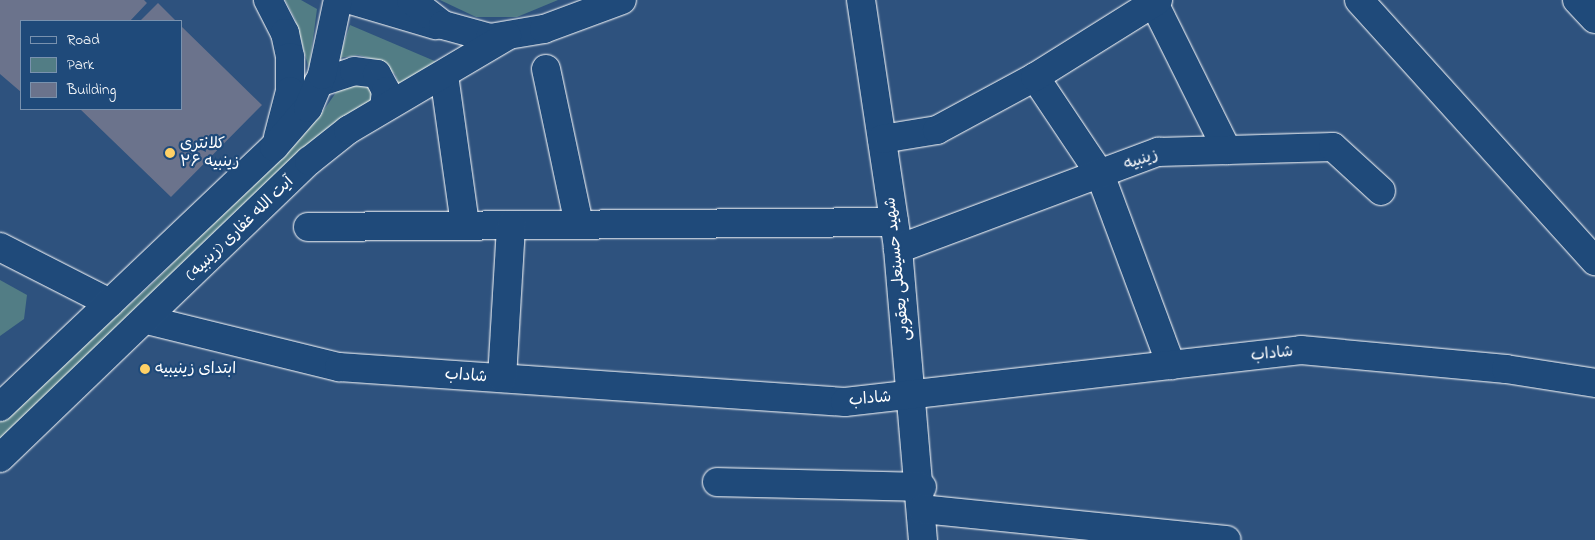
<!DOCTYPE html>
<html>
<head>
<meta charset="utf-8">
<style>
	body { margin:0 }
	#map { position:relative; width:1595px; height:540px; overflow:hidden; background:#2e527e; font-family:"Indie Flower","Playpen Sans Arabic",sans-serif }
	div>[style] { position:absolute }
	.green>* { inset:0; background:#527d85 }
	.building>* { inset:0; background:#6b738c }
	.roads { filter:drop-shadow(0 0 1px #fff) drop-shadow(0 0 1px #fff) }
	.minor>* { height:28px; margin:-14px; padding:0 14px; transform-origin:14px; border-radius:14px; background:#1f4a7a }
	.major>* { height:28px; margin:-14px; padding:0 14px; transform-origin:14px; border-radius:14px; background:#1f4a7a }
	.dots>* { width:14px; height:14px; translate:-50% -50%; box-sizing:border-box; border:2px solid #1f4a7a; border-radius:50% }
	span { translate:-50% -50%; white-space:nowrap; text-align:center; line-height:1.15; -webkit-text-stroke:4.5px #1f4a7a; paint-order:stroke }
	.poi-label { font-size:16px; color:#fff }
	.left { translate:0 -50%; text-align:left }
	.street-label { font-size:16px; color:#fff }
	.legend { position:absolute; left:20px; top:20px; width:162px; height:90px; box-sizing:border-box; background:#1f4a7a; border:1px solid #7992af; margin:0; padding:6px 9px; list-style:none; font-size:15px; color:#fff }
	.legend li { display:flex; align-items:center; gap:10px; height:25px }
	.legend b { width:25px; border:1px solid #7992af }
</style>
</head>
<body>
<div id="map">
	<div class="green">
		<div style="clip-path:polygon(285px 0,301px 0,317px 9px,309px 69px,295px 19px)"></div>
		<div style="clip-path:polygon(440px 0,558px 0,517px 17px,476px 17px)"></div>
		<div style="clip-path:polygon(350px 25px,444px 65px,400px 88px,395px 74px,376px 60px,358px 55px,339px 58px)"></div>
		<div style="clip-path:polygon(353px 82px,371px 83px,376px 98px,0 442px,0 422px,153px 283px,319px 117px,337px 91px)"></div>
		<div style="clip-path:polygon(0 280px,27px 295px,24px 319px,0 336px)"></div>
	</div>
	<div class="building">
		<div style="clip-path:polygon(0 0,144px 0,147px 3px,130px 21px,21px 21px,21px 92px,0 74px)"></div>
		<div style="clip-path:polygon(158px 3px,176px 21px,140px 21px)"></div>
		<div style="clip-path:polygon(181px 26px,262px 105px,171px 197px,80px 109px,181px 109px)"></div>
	</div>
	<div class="roads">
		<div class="minor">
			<div style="left:861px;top:0;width:252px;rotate:81.5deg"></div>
			<div style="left:898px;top:249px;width:292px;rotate:85.1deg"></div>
			<div style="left:1359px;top:0;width:352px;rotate:47.9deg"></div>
			<div style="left:1577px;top:0;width:26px;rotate:47deg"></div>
			<div style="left:1155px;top:5px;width:162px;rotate:63.6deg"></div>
			<div style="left:546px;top:69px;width:158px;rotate:78deg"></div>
			<div style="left:444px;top:75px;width:151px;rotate:82deg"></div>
			<div style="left:1035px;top:77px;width:117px;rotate:56.2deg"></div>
			<div style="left:1100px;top:174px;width:204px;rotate:69.6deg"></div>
			<div style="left:882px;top:139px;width:56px;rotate:-9.3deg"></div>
			<div style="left:937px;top:130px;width:111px;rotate:-28.4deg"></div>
			<div style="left:1035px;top:77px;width:145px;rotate:-32deg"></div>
			<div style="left:308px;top:227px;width:586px;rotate:-0.49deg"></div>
			<div style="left:0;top:247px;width:123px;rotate:27deg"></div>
			<div style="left:898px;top:249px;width:278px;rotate:-20.5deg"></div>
			<div style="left:1158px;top:152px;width:175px;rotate:-1.6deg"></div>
			<div style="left:1333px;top:147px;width:65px;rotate:42.5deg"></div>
			<div style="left:147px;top:320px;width:198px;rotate:13.8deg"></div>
			<div style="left:339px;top:367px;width:507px;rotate:3.96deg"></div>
			<div style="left:845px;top:402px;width:459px;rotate:-6.5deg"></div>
			<div style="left:1301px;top:350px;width:206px;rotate:5.3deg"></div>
			<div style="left:1506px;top:369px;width:90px;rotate:8.9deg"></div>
			<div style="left:502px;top:378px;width:153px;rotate:-86.6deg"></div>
			<div style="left:717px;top:482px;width:205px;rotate:1.4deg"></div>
			<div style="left:922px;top:509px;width:306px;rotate:5.8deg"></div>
		</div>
		<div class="major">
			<div style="left:268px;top:0;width:37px;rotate:63deg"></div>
			<div style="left:285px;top:33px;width:25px;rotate:78deg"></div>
			<div style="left:290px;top:57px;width:34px;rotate:90deg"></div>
			<div style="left:290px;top:91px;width:48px;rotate:104.6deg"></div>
			<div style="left:351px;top:0;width:88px;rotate:16.6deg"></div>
			<div style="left:411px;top:0;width:41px;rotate:38deg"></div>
			<div style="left:443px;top:25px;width:49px;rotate:15.5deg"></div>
			<div style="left:490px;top:38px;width:55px;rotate:-9.5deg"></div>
			<div style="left:544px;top:29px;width:83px;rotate:-20.4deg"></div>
			<div style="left:318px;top:83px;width:38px;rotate:-18deg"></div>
			<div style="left:354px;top:71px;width:23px;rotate:7deg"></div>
			<div style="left:377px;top:74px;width:19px;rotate:62deg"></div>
			<div style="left:386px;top:91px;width:17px;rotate:97deg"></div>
			<div style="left:0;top:407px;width:378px;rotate:-43.5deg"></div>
			<div style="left:274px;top:147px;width:52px;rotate:-48.9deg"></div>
			<div style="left:308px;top:108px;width:36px;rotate:-67deg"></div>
			<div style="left:322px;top:75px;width:77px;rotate:-78deg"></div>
			<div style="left:0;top:458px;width:429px;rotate:-43.9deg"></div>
			<div style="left:309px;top:161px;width:50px;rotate:-38.5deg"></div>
			<div style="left:348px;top:130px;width:185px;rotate:-30.6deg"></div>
		</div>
	</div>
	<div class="dots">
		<div style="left:170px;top:153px;background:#ffd166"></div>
		<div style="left:145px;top:369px;background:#ffd166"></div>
	</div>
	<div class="poi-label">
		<span class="left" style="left:180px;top:153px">کلانتری<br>۲۶ زینبیه</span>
		<span class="left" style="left:155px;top:369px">ابتدای زینیبیه</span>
	</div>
	<div class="street-label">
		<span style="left:1141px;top:160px;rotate:-18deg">زینبیه</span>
		<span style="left:240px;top:229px;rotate:-44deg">آیت الله غفاری (زینبیه)</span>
		<span style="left:898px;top:269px;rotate:-96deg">شهید حسینعلی یعقوبی</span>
		<span style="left:1272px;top:354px;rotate:-6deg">شاداب</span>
		<span style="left:466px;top:376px;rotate:4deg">شاداب</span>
		<span style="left:870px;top:399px;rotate:-5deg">شاداب</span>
	</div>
	<ul class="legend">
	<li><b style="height:6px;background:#1f4a7a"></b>Road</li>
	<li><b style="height:14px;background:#527d85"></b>Park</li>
	<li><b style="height:14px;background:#6b738c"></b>Building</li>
	</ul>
</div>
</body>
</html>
